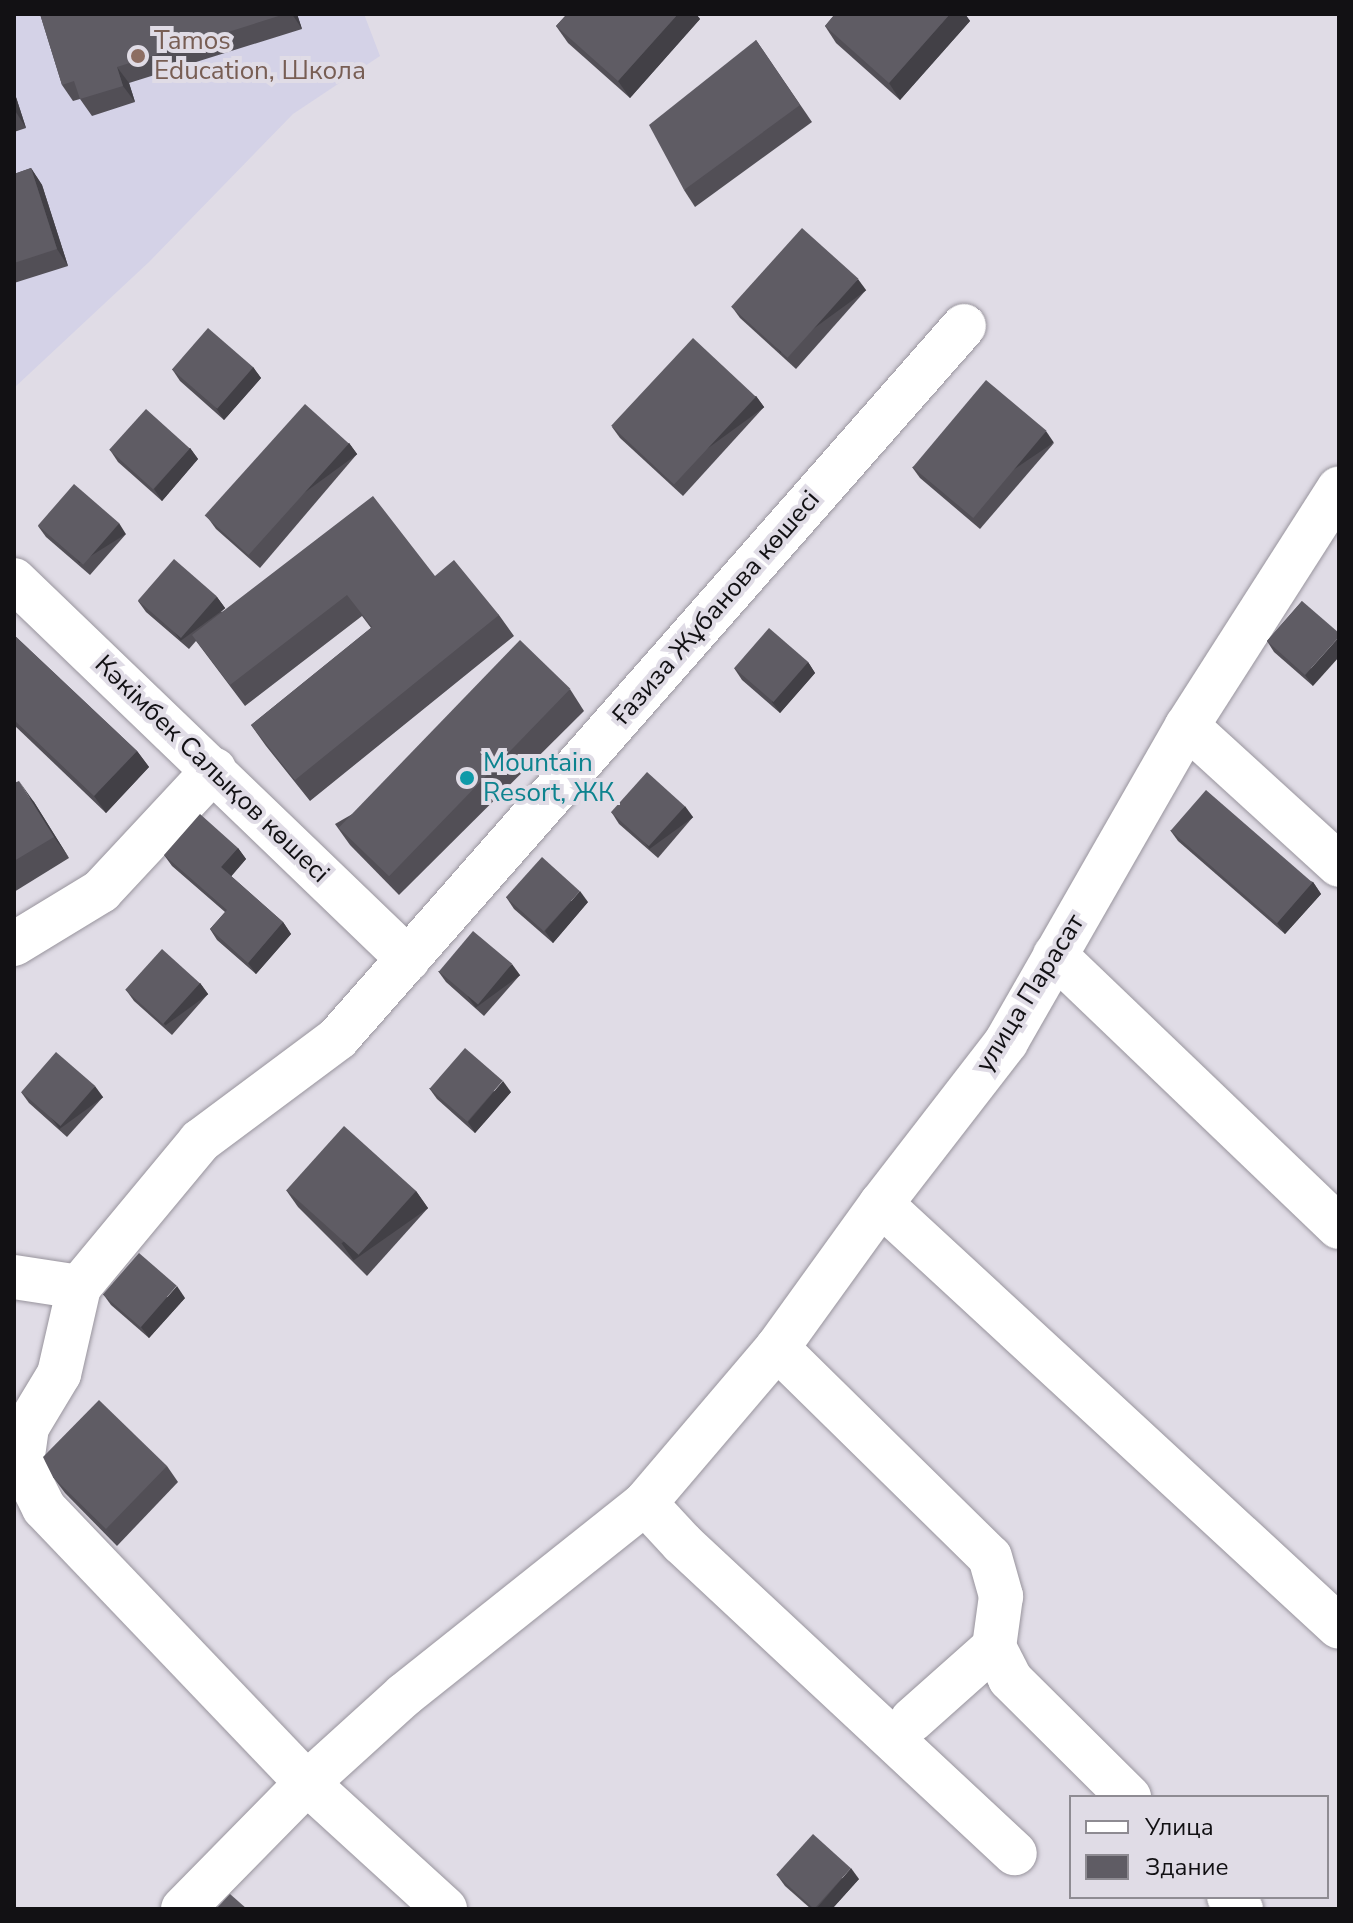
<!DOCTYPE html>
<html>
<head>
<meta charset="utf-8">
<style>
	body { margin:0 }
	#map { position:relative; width:1353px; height:1923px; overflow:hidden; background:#e0dce6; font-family:"Nunito Sans",sans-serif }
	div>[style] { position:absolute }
	.education>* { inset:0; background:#d4d2e7 }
	.roads { filter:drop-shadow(0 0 2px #98949d) drop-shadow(0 0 2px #98949d) }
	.minor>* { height:44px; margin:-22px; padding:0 22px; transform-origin:22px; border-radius:22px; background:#fff }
	.wall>* { inset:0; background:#524f56 }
	.shaded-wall>* { inset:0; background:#424046; transform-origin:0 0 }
	.building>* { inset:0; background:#5f5c64; transform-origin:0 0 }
	.dots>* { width:22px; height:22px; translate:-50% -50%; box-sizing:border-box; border:4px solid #e0dce6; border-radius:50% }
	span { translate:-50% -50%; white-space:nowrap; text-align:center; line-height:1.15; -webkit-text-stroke:8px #e0dce6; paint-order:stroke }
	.education-label { font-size:26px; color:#785e54 }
	.left { translate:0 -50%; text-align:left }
	.street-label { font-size:26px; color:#121114 }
	.culture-label { font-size:26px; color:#0d838f }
	.frame { position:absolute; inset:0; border:16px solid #121114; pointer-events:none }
	.legend { position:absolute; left:1069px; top:1795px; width:260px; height:104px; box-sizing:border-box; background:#e0dce6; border:2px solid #8e8b92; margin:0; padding:10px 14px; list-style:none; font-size:24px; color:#121114 }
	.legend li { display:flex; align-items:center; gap:16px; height:40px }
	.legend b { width:40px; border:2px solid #8e8b92 }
</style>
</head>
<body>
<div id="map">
	<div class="education">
		<div style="clip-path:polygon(14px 14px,364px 14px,380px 56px,293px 114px,149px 262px,14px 388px)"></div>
	</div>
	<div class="roads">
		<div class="minor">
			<div style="left:14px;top:580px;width:547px;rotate:43.89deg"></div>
			<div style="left:1187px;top:726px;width:206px;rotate:42.4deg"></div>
			<div style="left:14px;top:944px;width:102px;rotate:-31.3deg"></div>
			<div style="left:101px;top:891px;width:166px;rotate:-47deg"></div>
			<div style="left:1055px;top:955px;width:393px;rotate:43.8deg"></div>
			<div style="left:881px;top:1204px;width:623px;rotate:42.72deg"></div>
			<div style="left:14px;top:1277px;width:66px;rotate:8.7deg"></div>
			<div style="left:79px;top:1287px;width:190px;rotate:-50.3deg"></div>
			<div style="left:200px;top:1141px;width:172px;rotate:-36.7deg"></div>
			<div style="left:338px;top:1038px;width:948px;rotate:-48.68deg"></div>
			<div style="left:79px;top:1287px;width:89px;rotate:102.9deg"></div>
			<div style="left:59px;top:1374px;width:62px;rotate:121.1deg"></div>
			<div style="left:27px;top:1427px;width:37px;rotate:98deg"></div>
			<div style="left:22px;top:1464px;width:49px;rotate:63.4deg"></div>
			<div style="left:44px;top:1508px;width:381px;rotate:46.3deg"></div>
			<div style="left:307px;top:1783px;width:187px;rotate:42.4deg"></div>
			<div style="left:777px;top:1348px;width:298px;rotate:44.5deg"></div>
			<div style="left:990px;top:1557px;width:41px;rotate:74.2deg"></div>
			<div style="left:1001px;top:1596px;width:51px;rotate:97.8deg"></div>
			<div style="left:994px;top:1647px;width:36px;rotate:63deg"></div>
			<div style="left:1010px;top:1679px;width:168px;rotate:44.8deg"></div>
			<div style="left:645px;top:1503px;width:54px;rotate:47.2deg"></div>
			<div style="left:682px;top:1543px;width:455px;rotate:43deg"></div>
			<div style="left:912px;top:1720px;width:110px;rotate:-41.7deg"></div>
			<div style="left:1229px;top:1897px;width:17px;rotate:45deg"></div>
			<div style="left:183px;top:1909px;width:177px;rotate:-45.5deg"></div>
			<div style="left:307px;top:1783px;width:131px;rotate:-42.2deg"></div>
			<div style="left:404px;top:1695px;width:308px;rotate:-38.5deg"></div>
			<div style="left:645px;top:1503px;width:204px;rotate:-49.6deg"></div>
			<div style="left:777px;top:1348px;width:178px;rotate:-54.2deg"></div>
			<div style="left:881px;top:1204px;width:205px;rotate:-52.3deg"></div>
			<div style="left:1006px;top:1042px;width:364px;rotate:-60.2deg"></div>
			<div style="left:1187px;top:726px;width:282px;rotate:-57.4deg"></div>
		</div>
	</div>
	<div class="wall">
		<div style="clip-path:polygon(40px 14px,297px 14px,302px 29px,129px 83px,135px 102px,92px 116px,80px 99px,73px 101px,62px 85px)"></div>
		<div style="clip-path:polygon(567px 14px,696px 14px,700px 19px,630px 98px,568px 43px,556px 26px)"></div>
		<div style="clip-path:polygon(835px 14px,965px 14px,970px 21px,900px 100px,836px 43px,825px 26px)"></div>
		<div style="clip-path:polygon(756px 40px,812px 122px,695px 207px,684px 190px)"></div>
		<div style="clip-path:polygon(14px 91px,26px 128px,14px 132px)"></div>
		<div style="clip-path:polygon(31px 168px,42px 185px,68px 266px,14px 283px,14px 174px)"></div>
		<div style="clip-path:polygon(866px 290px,796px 369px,740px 318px,732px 307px)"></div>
		<div style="clip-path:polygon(253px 367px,261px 378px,224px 420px,180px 381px,172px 369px)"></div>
		<div style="clip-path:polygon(756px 396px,764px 407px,683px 496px,620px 438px,612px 427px)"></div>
		<div style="clip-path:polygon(349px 443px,357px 454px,260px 568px,216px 529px,208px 518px)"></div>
		<div style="clip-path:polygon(1054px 443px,980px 529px,920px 478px,912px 467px)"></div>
		<div style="clip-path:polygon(190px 448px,198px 459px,162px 501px,118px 462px,110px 450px)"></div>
		<div style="clip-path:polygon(38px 526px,126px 534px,90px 575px,46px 537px)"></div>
		<div style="clip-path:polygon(435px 576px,499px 615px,514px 636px,310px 801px,266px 746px,251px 725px,371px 628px,362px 616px,245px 706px,196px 641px,189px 649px,146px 612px,138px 601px,217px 597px,225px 608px,221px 612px)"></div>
		<div style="clip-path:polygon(1302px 601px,1313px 686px,1274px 652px,1267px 641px)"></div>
		<div style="clip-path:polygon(14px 635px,137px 751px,149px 767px,106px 813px,14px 725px)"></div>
		<div style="clip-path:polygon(808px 662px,815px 673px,780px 713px,742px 680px,734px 668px)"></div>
		<div style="clip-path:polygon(570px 689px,584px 711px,399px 895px,350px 845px,335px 824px)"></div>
		<div style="clip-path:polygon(14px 783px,34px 802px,69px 858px,14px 892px)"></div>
		<div style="clip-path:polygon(612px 813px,693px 817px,658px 858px,619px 824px)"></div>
		<div style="clip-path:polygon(1170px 830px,1313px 882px,1321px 894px,1285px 934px,1178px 841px)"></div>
		<div style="clip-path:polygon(238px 848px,246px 859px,231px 876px,283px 922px,291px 934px,256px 974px,217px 940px,210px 929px,225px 912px,172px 866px,164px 855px)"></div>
		<div style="clip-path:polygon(506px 897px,588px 902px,553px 943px,514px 909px)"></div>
		<div style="clip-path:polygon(438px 971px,520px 975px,484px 1016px,446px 982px)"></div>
		<div style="clip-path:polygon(200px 983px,208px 994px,172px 1035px,134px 1001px,126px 990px)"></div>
		<div style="clip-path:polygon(429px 1088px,511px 1092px,475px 1133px,437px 1099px)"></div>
		<div style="clip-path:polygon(21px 1092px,103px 1097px,67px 1137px,29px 1103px)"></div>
		<div style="clip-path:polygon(286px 1190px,416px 1191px,428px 1208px,367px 1276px,298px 1207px)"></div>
		<div style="clip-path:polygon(103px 1294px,185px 1298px,149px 1338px,111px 1305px)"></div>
		<div style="clip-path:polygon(167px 1466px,178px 1482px,117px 1546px,65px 1493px,53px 1477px)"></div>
		<div style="clip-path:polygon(777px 1875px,859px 1879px,832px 1909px,811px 1909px,785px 1886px)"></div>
	</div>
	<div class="shaded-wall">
		<div style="clip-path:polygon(292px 14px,297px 14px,302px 29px)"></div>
		<div style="clip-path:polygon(678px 14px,696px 14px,700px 19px,630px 98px,618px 81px)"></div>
		<div style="clip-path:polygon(950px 14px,965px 14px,970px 21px,900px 100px,889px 83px)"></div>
		<div style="clip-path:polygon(117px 67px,129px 83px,135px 102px,123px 86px)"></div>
		<div style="clip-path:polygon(14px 91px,26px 128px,14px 109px)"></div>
		<div style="clip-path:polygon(31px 168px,42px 185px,68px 266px,57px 249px)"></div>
		<div style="left:858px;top:279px;width:14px;height:106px;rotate:54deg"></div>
		<div style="clip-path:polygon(253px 367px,261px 378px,224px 420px,216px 408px)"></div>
		<div style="left:756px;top:396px;width:14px;height:119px;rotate:54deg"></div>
		<div style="left:1046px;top:431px;width:14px;height:114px;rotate:56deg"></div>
		<div style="left:349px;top:443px;width:14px;height:149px;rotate:54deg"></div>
		<div style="clip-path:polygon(190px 448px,198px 459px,162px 501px,154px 489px)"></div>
		<div style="left:119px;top:523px;width:13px;height:55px;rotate:58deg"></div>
		<div style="left:217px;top:597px;width:14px;height:55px;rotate:54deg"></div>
		<div style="clip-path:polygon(1339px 637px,1339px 657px,1313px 686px,1305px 675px)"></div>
		<div style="clip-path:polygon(808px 662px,815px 673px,780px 713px,772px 702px)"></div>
		<div style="clip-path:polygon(137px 751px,149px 767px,106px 813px,94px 796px)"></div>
		<div style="clip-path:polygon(19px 781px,34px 802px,69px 858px,54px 837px)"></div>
		<div style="left:685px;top:806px;width:14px;height:54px;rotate:54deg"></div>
		<div style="clip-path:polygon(238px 848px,246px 859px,229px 879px,221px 867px)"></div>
		<div style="clip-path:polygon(1313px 882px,1321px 894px,1285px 934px,1277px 923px)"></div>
		<div style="clip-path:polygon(580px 891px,588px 902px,553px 943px,545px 931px)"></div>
		<div style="clip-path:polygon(283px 922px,291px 934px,256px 974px,248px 963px)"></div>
		<div style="left:512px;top:964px;width:14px;height:55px;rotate:54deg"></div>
		<div style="left:200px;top:983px;width:14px;height:53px;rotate:54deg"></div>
		<div style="clip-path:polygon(503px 1081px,511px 1092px,475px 1133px,468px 1122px)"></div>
		<div style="left:95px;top:1086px;width:14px;height:54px;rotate:54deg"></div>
		<div style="left:416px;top:1191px;width:21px;height:91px;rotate:55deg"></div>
		<div style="clip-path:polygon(177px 1286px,185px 1298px,149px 1338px,141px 1327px)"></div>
		<div style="clip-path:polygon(851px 1868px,859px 1879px,832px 1909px,816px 1909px)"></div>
	</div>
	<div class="building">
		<div style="clip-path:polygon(40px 14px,285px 14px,117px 67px,123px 86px,80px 99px,74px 81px,62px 85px)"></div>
		<div style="clip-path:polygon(567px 14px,678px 14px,618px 81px,556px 26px)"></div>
		<div style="clip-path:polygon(835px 14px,950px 14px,889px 83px,825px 26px)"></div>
		<div style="clip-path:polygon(756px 40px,800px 105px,684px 190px,649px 125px)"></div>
		<div style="clip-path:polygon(31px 168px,57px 249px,14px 263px,14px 174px)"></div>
		<div style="left:802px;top:228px;width:76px;height:106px;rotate:42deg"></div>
		<div style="left:208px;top:328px;width:60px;height:55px;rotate:41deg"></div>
		<div style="left:693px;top:338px;width:86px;height:120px;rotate:43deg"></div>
		<div style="left:986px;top:380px;width:79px;height:114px;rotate:40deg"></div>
		<div style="left:305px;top:404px;width:59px;height:150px;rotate:42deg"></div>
		<div style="left:146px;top:409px;width:59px;height:55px;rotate:42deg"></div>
		<div style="left:74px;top:484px;width:60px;height:55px;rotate:41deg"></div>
		<div style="clip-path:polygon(373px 496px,435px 576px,454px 560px,499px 615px,295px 780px,251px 725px,372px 627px,347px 595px,230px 685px,192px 635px)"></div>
		<div style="left:174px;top:559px;width:57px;height:55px;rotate:41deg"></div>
		<div style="clip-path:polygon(1302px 601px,1339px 633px,1339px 637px,1305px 675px,1267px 641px)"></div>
		<div style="left:769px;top:628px;width:52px;height:53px;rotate:41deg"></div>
		<div style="clip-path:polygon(14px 635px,137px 751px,94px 796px,14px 720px)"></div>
		<div style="left:520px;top:640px;width:70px;height:261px;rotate:44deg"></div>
		<div style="left:647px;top:772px;width:51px;height:54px;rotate:42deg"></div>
		<div style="clip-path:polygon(19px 781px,54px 837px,14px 861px,14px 783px)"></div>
		<div style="left:1206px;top:790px;width:141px;height:54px;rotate:41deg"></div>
		<div style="clip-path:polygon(200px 814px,238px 848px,221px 867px,283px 922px,248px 963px,210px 929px,227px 910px,164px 855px)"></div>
		<div style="left:542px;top:857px;width:51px;height:54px;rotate:42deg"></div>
		<div style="left:473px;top:931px;width:51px;height:53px;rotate:40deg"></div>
		<div style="left:162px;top:949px;width:51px;height:55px;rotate:42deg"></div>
		<div style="left:465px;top:1048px;width:50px;height:54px;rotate:41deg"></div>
		<div style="left:56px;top:1052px;width:52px;height:53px;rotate:41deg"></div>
		<div style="left:344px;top:1126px;width:97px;height:86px;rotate:42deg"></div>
		<div style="left:139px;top:1253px;width:50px;height:55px;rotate:41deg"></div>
		<div style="clip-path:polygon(99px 1400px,167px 1466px,106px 1529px,53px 1477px,43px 1457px)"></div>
		<div style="left:813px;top:1834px;width:51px;height:55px;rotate:42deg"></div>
		<div style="clip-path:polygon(230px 1894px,247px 1909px,216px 1909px)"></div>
	</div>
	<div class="dots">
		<div style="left:138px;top:56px;background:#8d6e63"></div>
		<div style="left:467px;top:778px;background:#0f9aa8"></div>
	</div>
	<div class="education-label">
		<span class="left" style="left:154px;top:56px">Tamos<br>Education, Школа</span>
	</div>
	<div class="street-label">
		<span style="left:716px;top:608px;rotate:-49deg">Ғазиза Жұбанова көшесі</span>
		<span style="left:212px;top:769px;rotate:44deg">Кәкімбек Салықов көшесі</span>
		<span style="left:1030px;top:993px;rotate:-58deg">улица Парасат</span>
	</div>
	<div class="culture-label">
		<span class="left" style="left:483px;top:778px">Mountain<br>Resort, ЖК</span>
	</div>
	<div class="frame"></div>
	<ul class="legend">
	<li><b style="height:10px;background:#fff"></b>Улица</li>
	<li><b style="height:22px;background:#5f5c64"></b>Здание</li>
	</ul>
</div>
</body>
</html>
